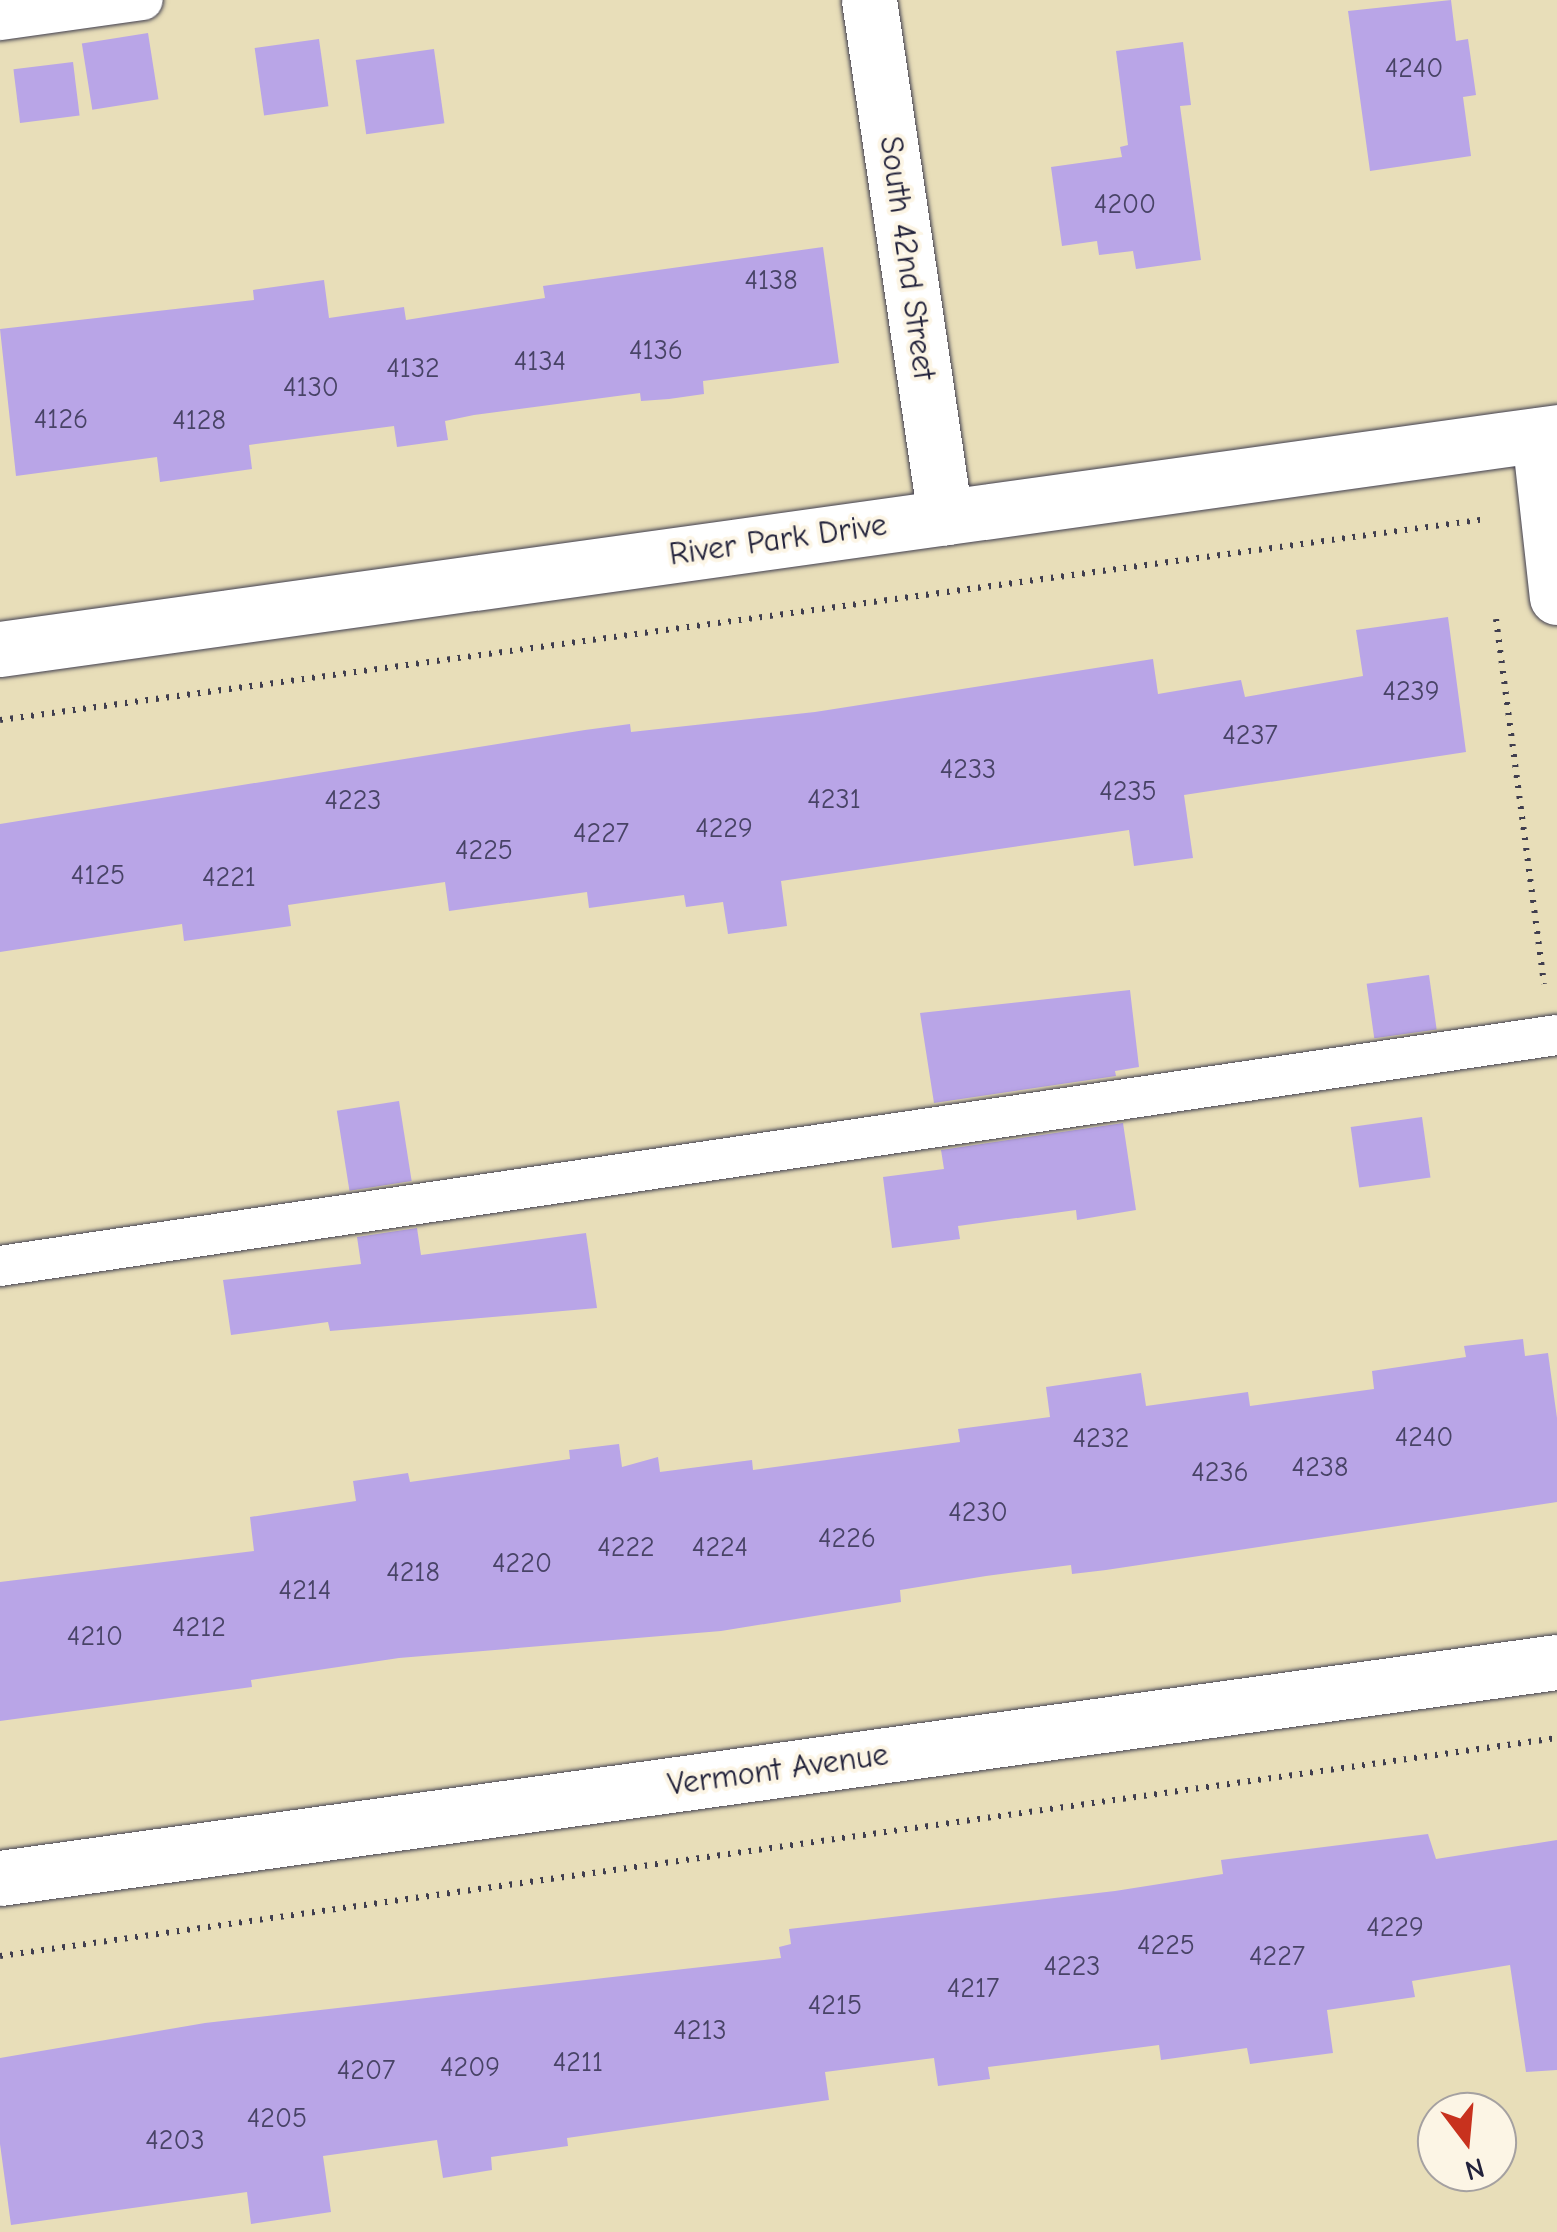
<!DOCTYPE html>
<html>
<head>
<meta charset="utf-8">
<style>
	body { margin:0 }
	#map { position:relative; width:1557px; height:2232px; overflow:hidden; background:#e8deb9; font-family:"Comic Neue",sans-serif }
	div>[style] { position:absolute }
	.building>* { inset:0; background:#b9a5e7; transform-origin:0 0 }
	.path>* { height:6px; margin-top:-3px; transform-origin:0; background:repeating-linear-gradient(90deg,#403e4e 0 2.5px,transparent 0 10.5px) }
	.roads { filter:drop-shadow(0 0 2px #403e4e) drop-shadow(0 0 2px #403e4e) }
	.lane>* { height:40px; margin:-20px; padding:0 20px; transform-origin:20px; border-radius:20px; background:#fff }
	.street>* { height:55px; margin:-27.5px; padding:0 27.5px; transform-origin:27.5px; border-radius:27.5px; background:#fff }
	.secondary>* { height:55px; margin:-27.5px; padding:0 27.5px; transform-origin:27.5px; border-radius:27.5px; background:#fff }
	span { translate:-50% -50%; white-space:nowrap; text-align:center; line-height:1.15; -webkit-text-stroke:8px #fcf5e5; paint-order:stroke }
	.number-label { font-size:28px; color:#484366 }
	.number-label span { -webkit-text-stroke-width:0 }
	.street-label { font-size:32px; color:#22223b }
	.north { position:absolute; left:1417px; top:2092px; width:100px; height:100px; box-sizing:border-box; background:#fcf5e5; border:2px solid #a5a1a1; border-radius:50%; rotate:164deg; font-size:28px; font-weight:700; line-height:40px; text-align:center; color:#22223b }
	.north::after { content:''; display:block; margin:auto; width:35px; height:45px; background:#c8321e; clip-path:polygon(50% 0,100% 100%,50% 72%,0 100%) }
</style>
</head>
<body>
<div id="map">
	<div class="building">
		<div style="clip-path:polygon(1451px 0,1456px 41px,1468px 39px,1476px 95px,1463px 97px,1471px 156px,1370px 171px,1348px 11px)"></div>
		<div style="left:148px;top:33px;width:67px;height:67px;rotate:81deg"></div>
		<div style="left:319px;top:39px;width:68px;height:65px;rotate:82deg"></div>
		<div style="clip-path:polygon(1183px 42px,1191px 105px,1180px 106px,1201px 260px,1136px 269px,1133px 251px,1099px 255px,1097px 241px,1062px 246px,1051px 167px,1122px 157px,1120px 147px,1128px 145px,1116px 51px)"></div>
		<div style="left:434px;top:49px;width:75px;height:79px;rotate:82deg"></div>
		<div style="left:73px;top:62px;width:54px;height:60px;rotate:83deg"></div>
		<div style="clip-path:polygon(823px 247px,839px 363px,703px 381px,704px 394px,669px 399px,641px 401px,640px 393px,474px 415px,445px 421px,448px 440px,397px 447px,394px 426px,249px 445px,252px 469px,160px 482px,157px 457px,16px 476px,0 329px,254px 300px,253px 290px,324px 280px,329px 318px,404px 307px,406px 320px,545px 298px,543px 286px)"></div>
		<div style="clip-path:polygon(1448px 617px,1466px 752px,1184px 795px,1193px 858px,1134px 866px,1129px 830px,781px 881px,787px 926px,728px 934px,723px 902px,686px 907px,684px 895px,589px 908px,587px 892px,449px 911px,445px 882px,288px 905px,291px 926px,184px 941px,182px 924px,0 952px,0 824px,585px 730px,630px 724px,631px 732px,815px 712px,1153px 659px,1158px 694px,1241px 680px,1245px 697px,1363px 676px,1356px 630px)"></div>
		<div style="left:1429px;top:975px;width:55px;height:63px;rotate:82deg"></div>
		<div style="clip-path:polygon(1130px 990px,1139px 1067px,1115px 1071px,1116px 1076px,934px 1103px,920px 1013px)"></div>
		<div style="left:399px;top:1101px;width:81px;height:63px;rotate:81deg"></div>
		<div style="left:1422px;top:1117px;width:61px;height:72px;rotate:82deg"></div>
		<div style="clip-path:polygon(1123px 1123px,1136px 1210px,1077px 1220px,1076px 1210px,958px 1226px,960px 1239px,892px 1248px,883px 1177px,944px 1169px,941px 1150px)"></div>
		<div style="clip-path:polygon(417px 1228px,421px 1255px,586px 1233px,597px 1308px,330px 1331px,328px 1322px,231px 1335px,223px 1280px,361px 1264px,357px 1237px)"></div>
		<div style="clip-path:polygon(1523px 1339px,1525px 1356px,1548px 1353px,1557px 1418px,1557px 1502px,1106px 1570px,1072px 1574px,1071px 1565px,986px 1576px,900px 1590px,901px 1602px,721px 1631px,399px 1658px,251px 1680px,252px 1687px,0 1721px,0 1582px,254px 1551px,250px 1517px,356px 1501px,353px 1481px,408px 1473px,410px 1482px,570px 1459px,569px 1450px,619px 1444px,622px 1467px,658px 1457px,660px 1472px,752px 1460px,753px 1470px,960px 1442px,958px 1429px,1050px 1417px,1046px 1387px,1141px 1373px,1146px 1406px,1248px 1392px,1250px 1406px,1374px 1389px,1372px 1371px,1466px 1357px,1464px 1346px)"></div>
		<div style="clip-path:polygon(1428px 1834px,1436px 1859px,1557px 1840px,1557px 2070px,1526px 2072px,1510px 1965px,1412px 1981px,1415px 1997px,1327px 2010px,1333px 2053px,1250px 2064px,1247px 2048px,1161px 2060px,1159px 2045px,988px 2067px,990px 2079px,938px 2086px,934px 2058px,825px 2072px,829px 2100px,567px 2138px,568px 2146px,491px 2157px,492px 2170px,443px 2178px,437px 2140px,323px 2156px,331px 2212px,251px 2224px,247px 2192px,11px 2225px,0 2144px,0 2058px,205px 2023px,781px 1958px,779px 1947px,791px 1944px,789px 1929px,1115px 1891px,1223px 1874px,1221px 1860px)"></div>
	</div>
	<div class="path">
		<div style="left:1496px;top:619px;width:368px;rotate:82.5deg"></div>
		<div style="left:0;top:720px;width:1501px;rotate:-7.7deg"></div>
		<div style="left:0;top:1956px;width:1572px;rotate:-7.97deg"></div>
	</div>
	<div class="roads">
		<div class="lane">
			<div style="left:0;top:20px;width:144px;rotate:-8deg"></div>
			<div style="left:0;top:1266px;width:1574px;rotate:-8.44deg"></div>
		</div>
		<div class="street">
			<div style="left:869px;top:0;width:523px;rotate:81.64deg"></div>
			<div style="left:1539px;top:435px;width:163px;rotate:83.7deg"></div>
			<div style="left:0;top:1878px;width:1572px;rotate:-7.9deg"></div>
		</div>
		<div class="secondary">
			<div style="left:0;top:649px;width:1572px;rotate:-7.93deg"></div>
		</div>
	</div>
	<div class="number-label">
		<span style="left:1414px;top:68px">4240</span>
		<span style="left:1125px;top:204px">4200</span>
		<span style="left:771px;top:280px">4138</span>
		<span style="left:656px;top:350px">4136</span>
		<span style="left:540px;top:361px">4134</span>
		<span style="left:413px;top:368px">4132</span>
		<span style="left:311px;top:387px">4130</span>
		<span style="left:61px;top:419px">4126</span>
		<span style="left:199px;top:420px">4128</span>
		<span style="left:1411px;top:691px">4239</span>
		<span style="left:1250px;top:735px">4237</span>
		<span style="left:968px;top:769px">4233</span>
		<span style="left:1128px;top:791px">4235</span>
		<span style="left:834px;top:799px">4231</span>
		<span style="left:353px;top:800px">4223</span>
		<span style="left:724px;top:828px">4229</span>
		<span style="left:601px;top:833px">4227</span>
		<span style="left:484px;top:850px">4225</span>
		<span style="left:98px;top:875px">4125</span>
		<span style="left:229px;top:877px">4221</span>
		<span style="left:1424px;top:1437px">4240</span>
		<span style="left:1101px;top:1438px">4232</span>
		<span style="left:1320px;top:1467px">4238</span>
		<span style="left:1220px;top:1472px">4236</span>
		<span style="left:978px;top:1512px">4230</span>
		<span style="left:847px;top:1538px">4226</span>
		<span style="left:626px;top:1547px">4222</span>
		<span style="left:720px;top:1547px">4224</span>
		<span style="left:522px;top:1563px">4220</span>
		<span style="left:413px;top:1572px">4218</span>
		<span style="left:305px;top:1590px">4214</span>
		<span style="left:199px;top:1627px">4212</span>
		<span style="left:95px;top:1636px">4210</span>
		<span style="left:1395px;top:1927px">4229</span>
		<span style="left:1166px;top:1945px">4225</span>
		<span style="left:1277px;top:1956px">4227</span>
		<span style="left:1072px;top:1966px">4223</span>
		<span style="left:973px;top:1988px">4217</span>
		<span style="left:835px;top:2005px">4215</span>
		<span style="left:700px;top:2030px">4213</span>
		<span style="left:578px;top:2062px">4211</span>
		<span style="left:470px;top:2067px">4209</span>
		<span style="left:366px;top:2070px">4207</span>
		<span style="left:277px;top:2118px">4205</span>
		<span style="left:175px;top:2140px">4203</span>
	</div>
	<div class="street-label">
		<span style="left:907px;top:258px;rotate:82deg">South 42nd Street</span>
		<span style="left:778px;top:540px;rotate:-8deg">River Park Drive</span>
		<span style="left:778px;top:1770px;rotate:-8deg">Vermont Avenue</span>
	</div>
	<div class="north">N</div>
</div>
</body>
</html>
